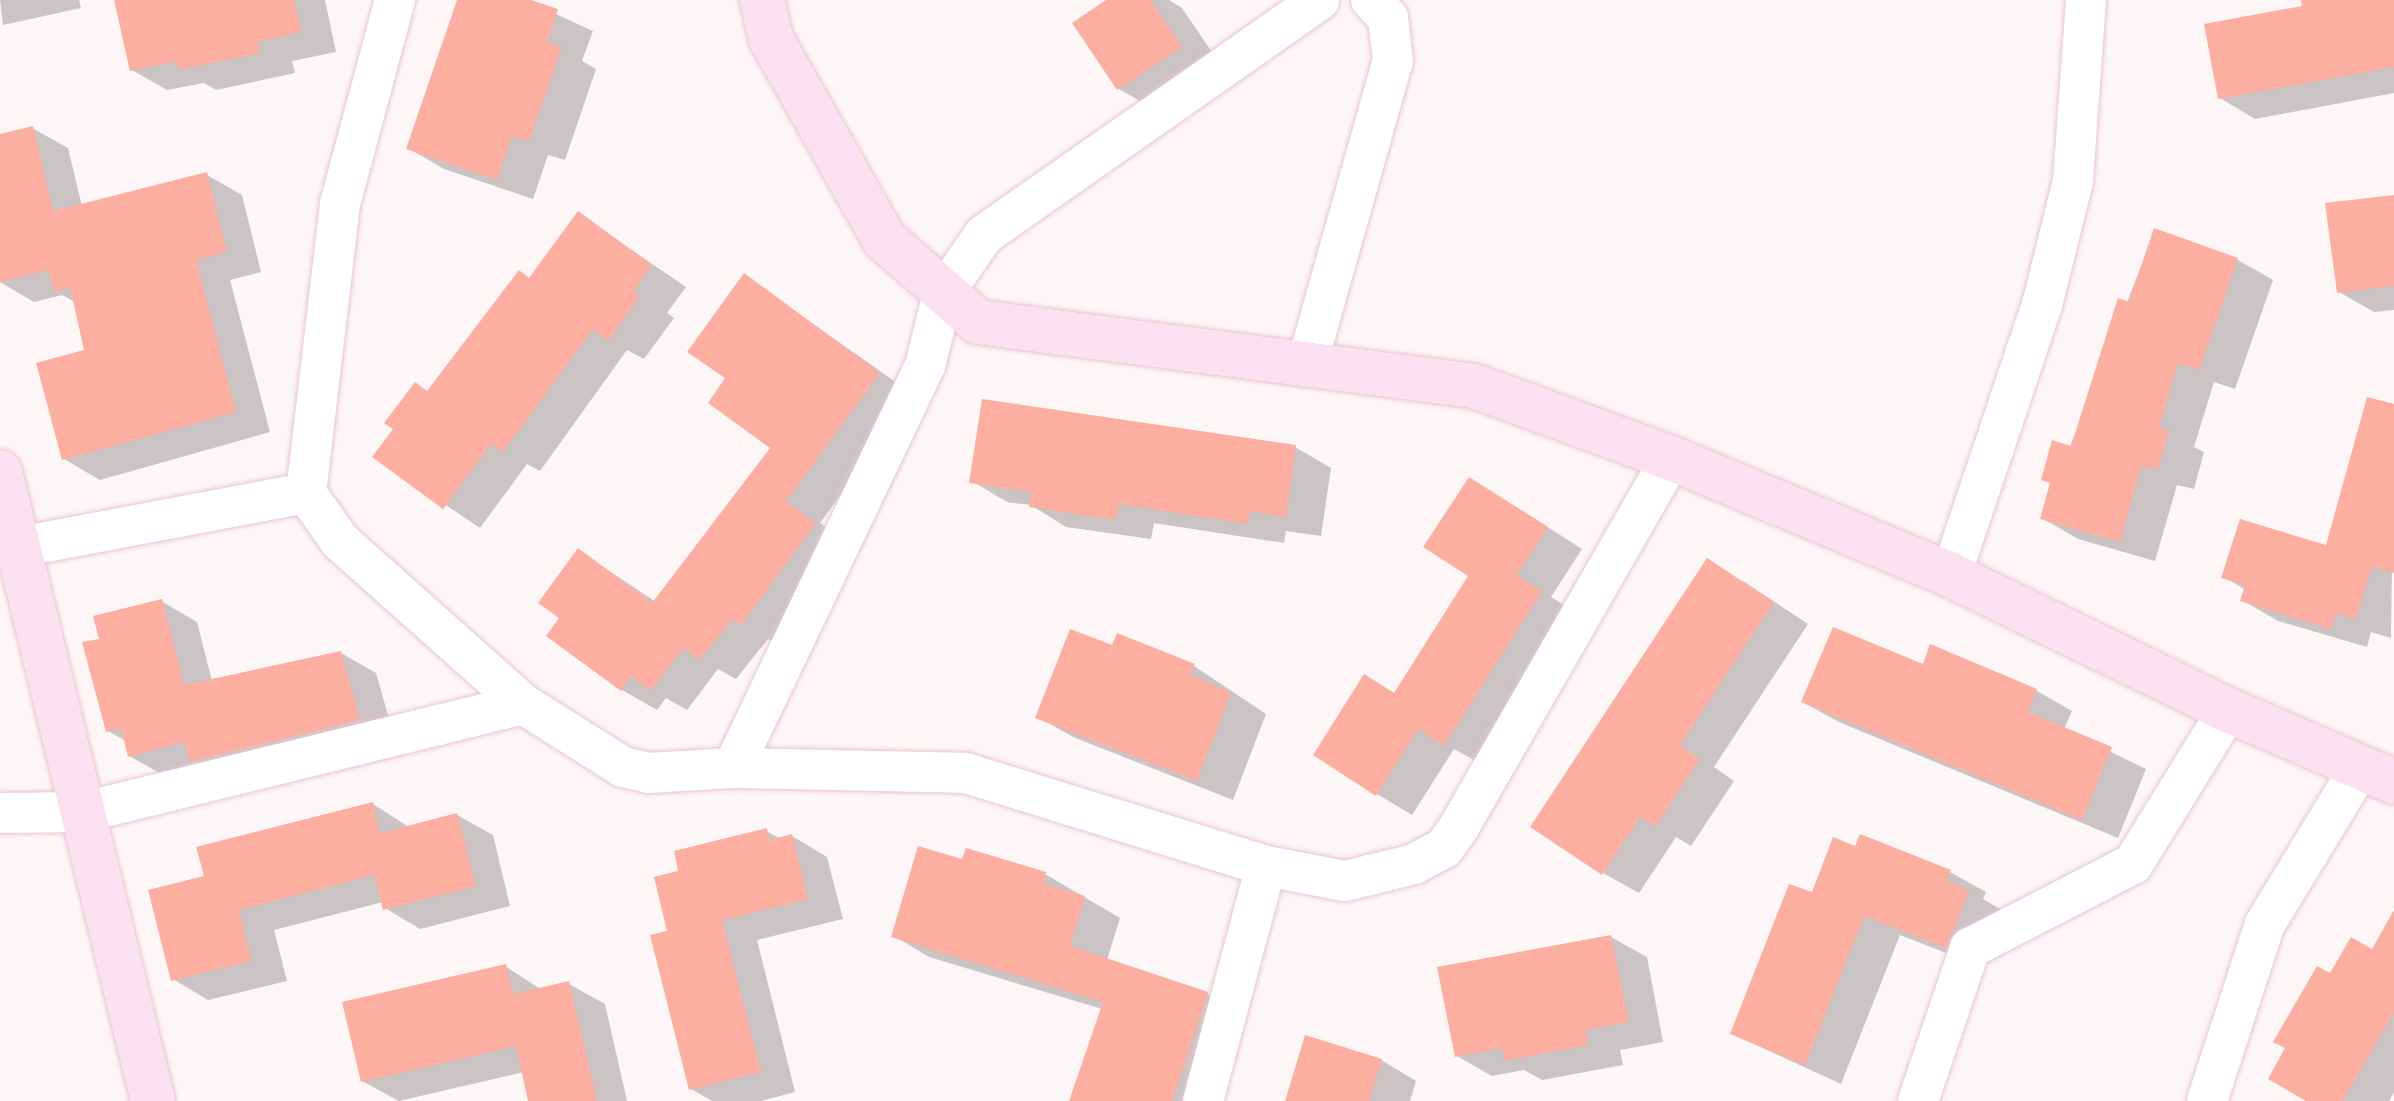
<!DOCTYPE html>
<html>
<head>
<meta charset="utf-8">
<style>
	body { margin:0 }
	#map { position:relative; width:2394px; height:1101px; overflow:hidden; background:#fdf6f7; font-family:"Zilla Slab",serif }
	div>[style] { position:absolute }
	.shadow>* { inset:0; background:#0003 }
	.building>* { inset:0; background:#fcaea0 }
	.roads { filter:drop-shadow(0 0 2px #e8c5ca) drop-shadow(0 0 2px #e8c5ca) }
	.street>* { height:40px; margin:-20px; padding:0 20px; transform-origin:20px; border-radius:20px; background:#fff }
	.secondary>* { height:44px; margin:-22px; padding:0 22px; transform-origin:22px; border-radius:22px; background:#fbe1ef }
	span { translate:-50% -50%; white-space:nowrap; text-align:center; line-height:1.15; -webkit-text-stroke:6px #fff; paint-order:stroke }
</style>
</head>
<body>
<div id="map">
	<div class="shadow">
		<div style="clip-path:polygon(0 0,79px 0,81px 8px,3px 25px)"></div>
		<div style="clip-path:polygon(116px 0,325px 0,336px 52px,292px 61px,295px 73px,216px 90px,204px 83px,167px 90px,132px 70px)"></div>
		<div style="clip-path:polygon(459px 0,525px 0,593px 31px,582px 61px,596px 69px,565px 160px,548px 155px,533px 199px,444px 169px,408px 148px)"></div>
		<div style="clip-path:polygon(1110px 0,1169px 0,1182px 8px,1226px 73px,1164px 115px,1119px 89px,1075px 23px)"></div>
		<div style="clip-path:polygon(2303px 0,2394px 0,2394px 93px,2255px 119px,2220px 98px,2305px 7px)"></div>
		<div style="clip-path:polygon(32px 128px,68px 148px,82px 206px,207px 175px,242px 195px,261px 272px,230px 280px,270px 432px,100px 480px,64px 459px,87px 352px,75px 302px,62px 295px,34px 302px,0 282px,0 136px)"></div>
		<div style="clip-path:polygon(2394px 197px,2394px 310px,2374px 312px,2339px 292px)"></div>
		<div style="clip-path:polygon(579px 214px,686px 287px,667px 313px,674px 318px,644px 359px,627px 350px,540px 471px,527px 464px,480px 528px,375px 457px,531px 280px)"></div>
		<div style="clip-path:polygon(2155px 231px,2238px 260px,2273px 280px,2235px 389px,2214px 382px,2194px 447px,2204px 452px,2194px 489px,2177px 485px,2155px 561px,2078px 539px,2042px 518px)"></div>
		<div style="clip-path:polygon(745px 276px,914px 395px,820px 523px,850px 545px,778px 644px,768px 639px,736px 679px,718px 669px,687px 710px,666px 698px,657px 710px,622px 690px,562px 618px,579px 551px,656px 602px,773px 447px,728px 378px)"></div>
		<div style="clip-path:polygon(2394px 406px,2391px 638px,2371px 632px,2367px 647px,2278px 621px,2242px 600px,2246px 590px,2224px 577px,2328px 548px)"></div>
		<div style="clip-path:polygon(1295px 447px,1331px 468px,1321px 536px,1286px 531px,1284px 543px,1154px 523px,1151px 539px,1066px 527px,1031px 505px,1007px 502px,972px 481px)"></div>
		<div style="clip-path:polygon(1505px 500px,1582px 549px,1551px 597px,1577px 613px,1481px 764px,1454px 749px,1412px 815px,1377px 794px,1395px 695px,1471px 575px)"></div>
		<div style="clip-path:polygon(1743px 581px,1808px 624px,1714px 767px,1734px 781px,1691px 846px,1676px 837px,1639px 893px,1603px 873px)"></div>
		<div style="clip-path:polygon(161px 601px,197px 622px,212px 681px,341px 653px,376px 673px,395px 740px,165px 776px,129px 756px,126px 741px,108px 731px,102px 640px)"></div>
		<div style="clip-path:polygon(1932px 647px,2037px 691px,2072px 711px,2064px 729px,2146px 769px,2118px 838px,1839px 722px,1803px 702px,1924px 666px)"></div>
		<div style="clip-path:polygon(1113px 648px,1194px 666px,1266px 714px,1233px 800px,1073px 737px,1038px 717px)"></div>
		<div style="clip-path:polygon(373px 804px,409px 827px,457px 815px,493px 835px,510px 906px,420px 929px,385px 908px,383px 902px,274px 930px,287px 981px,208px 1000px,173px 979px,206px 877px)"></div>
		<div style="clip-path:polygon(766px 831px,781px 839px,792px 836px,827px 857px,843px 919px,757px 940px,795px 1092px,761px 1101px,712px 1101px,691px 1089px,681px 873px)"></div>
		<div style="clip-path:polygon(1856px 849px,1950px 872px,1986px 892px,1983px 899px,2005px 912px,1982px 967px,1900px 935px,1841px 1084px,1732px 1034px,1813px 895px)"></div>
		<div style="clip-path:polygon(964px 862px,1045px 874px,1120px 918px,1107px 960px,1207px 994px,1243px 1014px,1214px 1101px,1071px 1101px,1102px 1009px,929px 957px,894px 936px)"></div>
		<div style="clip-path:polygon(2394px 914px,2394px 1092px,2389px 1101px,2310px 1101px,2331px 976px,2373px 952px)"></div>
		<div style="clip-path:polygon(1611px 937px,1647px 957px,1663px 1042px,1620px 1050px,1623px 1065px,1542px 1080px,1524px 1070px,1492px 1076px,1457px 1056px)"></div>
		<div style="clip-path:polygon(505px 966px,542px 990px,569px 984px,605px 1004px,627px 1101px,530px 1101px,524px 1072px,399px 1101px,362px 1081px)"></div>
		<div style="clip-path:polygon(1381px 1060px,1416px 1081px,1410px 1101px,1287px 1101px)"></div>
	</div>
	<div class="building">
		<div style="clip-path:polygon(114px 0,294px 0,301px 32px,257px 42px,260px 53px,179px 70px,177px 61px,130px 71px)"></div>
		<div style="clip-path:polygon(457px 0,531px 0,558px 9px,547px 42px,562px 47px,529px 141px,512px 136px,497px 180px,406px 149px)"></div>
		<div style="clip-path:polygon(1106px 0,1151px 0,1182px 47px,1117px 90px,1072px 23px)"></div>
		<div style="clip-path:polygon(2301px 0,2394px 0,2394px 67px,2218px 99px,2204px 24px,2302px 6px)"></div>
		<div style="clip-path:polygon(33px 126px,53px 211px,207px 172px,227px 252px,196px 260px,236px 412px,62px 460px,36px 363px,84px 350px,70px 288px,54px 292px,48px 270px,0 282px,0 134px)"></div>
		<div style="clip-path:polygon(2394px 195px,2394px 286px,2337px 293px,2325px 203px)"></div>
		<div style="clip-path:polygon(578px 211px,652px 265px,633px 292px,640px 296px,608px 341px,592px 330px,503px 452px,491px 444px,443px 509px,372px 457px,393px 429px,384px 423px,415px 382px,427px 391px,519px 270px,529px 278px)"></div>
		<div style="clip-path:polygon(2154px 228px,2238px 258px,2199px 370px,2178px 363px,2159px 428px,2169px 430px,2158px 470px,2141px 466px,2120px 542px,2040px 519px,2050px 483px,2041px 480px,2052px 440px,2071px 446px,2118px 298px,2129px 302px)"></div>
		<div style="clip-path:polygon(744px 273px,880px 373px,786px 501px,816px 523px,741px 625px,733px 619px,699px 660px,683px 648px,651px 691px,631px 676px,621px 691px,546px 636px,559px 618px,538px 603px,578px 548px,652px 603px,770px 448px,708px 403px,725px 378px,687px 352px)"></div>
		<div style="clip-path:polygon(2367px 397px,2394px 404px,2394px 573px,2372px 566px,2356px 619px,2336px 613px,2331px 629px,2240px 601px,2245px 585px,2221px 578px,2240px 519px,2326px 545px)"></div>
		<div style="clip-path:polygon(982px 399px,1296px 445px,1286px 517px,1250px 511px,1248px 524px,1119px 504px,1116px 520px,1029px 507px,1031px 492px,969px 483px)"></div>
		<div style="clip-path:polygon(1469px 477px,1548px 527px,1517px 575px,1542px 591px,1444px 746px,1418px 729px,1376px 796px,1313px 755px,1364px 674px,1394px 693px,1468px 576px,1423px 547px)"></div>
		<div style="clip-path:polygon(1707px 558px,1774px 602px,1680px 745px,1700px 759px,1655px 827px,1640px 817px,1602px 875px,1530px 827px)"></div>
		<div style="clip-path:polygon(162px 599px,184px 685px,341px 651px,360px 720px,190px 762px,184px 742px,128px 757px,121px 728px,106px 732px,82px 642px,99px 639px,93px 616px)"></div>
		<div style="clip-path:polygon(1833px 627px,1923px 664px,1930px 644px,2037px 689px,2028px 712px,2112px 747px,2082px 820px,1801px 702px)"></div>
		<div style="clip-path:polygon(1070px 629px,1112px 645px,1117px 633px,1195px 664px,1190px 675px,1231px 692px,1197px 781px,1035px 718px)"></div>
		<div style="clip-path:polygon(373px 802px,380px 833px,457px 813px,476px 886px,383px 910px,374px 875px,239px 910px,252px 961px,171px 981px,148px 890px,204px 876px,196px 847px)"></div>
		<div style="clip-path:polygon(767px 828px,769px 840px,792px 834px,808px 899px,722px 920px,761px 1072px,689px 1090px,650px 935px,667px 931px,654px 877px,678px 871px,674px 851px)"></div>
		<div style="clip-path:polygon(1860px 834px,1951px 870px,1947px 881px,1970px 890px,1946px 948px,1864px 916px,1805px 1065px,1730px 1034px,1789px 884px,1812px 892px,1833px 837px,1855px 846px)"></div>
		<div style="clip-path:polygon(918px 846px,962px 859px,966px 848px,1046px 872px,1043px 884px,1085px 896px,1070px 946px,1208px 992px,1172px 1101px,1069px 1101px,1103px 1002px,891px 937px)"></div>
		<div style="clip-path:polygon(2394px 910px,2394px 1012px,2342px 1101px,2306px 1101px,2268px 1079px,2285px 1048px,2273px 1042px,2317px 966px,2330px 973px,2351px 937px,2372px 949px)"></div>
		<div style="clip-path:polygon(1611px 935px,1629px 1022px,1586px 1030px,1588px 1045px,1504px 1061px,1502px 1048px,1455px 1057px,1437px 967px)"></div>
		<div style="clip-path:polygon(506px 964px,513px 994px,569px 981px,597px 1101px,528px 1101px,516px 1046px,361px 1082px,342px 1002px)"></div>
		<div style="clip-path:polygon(1305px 1035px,1382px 1059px,1369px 1101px,1285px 1101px)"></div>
	</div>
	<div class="roads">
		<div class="street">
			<div style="left:395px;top:0;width:211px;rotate:105.1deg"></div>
			<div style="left:340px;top:204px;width:291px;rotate:96.7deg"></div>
			<div style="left:306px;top:493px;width:59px;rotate:54.7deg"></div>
			<div style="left:340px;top:541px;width:245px;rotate:41.7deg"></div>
			<div style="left:523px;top:704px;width:118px;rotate:32.2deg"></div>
			<div style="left:623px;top:767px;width:26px;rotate:13deg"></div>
			<div style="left:648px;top:773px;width:85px;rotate:-3.4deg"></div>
			<div style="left:733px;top:768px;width:233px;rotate:1.2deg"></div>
			<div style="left:966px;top:773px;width:314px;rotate:17.2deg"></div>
			<div style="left:1266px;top:866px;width:80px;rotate:10.8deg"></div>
			<div style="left:1345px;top:881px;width:71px;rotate:-13.8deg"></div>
			<div style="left:1414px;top:864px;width:34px;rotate:-28deg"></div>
			<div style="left:1444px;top:848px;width:26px;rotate:-54deg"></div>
			<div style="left:1459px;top:827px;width:426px;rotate:-60.1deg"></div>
			<div style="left:1307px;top:364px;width:315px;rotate:-74.2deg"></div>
			<div style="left:1393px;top:61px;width:43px;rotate:-96.6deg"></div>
			<div style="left:1388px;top:18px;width:25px;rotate:-133deg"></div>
			<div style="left:20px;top:547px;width:291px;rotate:-10.7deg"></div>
			<div style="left:1951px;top:575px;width:285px;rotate:-71.4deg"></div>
			<div style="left:2042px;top:305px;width:128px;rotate:-76deg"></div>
			<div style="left:2073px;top:181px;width:181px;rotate:-85.9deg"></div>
			<div style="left:733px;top:768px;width:445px;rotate:-64.5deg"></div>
			<div style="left:925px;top:366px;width:74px;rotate:-76deg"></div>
			<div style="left:943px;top:294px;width:72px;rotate:-55.2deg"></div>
			<div style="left:984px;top:235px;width:409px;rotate:-35deg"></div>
			<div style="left:0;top:813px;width:84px;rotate:-0.7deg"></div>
			<div style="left:84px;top:812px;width:452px;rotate:-13.8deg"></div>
			<div style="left:1203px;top:1101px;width:243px;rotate:-75deg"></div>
			<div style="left:1918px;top:1101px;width:162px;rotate:-71.2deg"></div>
			<div style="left:1970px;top:948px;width:183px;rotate:-27.3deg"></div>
			<div style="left:2133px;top:864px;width:181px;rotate:-58.3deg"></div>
			<div style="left:2207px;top:1101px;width:186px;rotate:-71.9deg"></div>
			<div style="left:2265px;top:924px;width:185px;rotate:-58.7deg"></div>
		</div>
		<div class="secondary">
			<div style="left:762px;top:0;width:40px;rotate:77deg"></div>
			<div style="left:771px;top:39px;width:230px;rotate:60.5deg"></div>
			<div style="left:884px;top:239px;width:125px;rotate:41.4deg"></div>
			<div style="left:978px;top:322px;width:500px;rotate:7.35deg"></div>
			<div style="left:1474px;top:386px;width:210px;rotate:20.1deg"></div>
			<div style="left:1671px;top:458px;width:303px;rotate:22.7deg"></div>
			<div style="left:1951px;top:575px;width:308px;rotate:26deg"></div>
			<div style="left:2228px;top:710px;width:181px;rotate:23.4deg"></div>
			<div style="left:0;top:472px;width:647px;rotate:76.33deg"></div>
		</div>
	</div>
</div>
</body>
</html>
